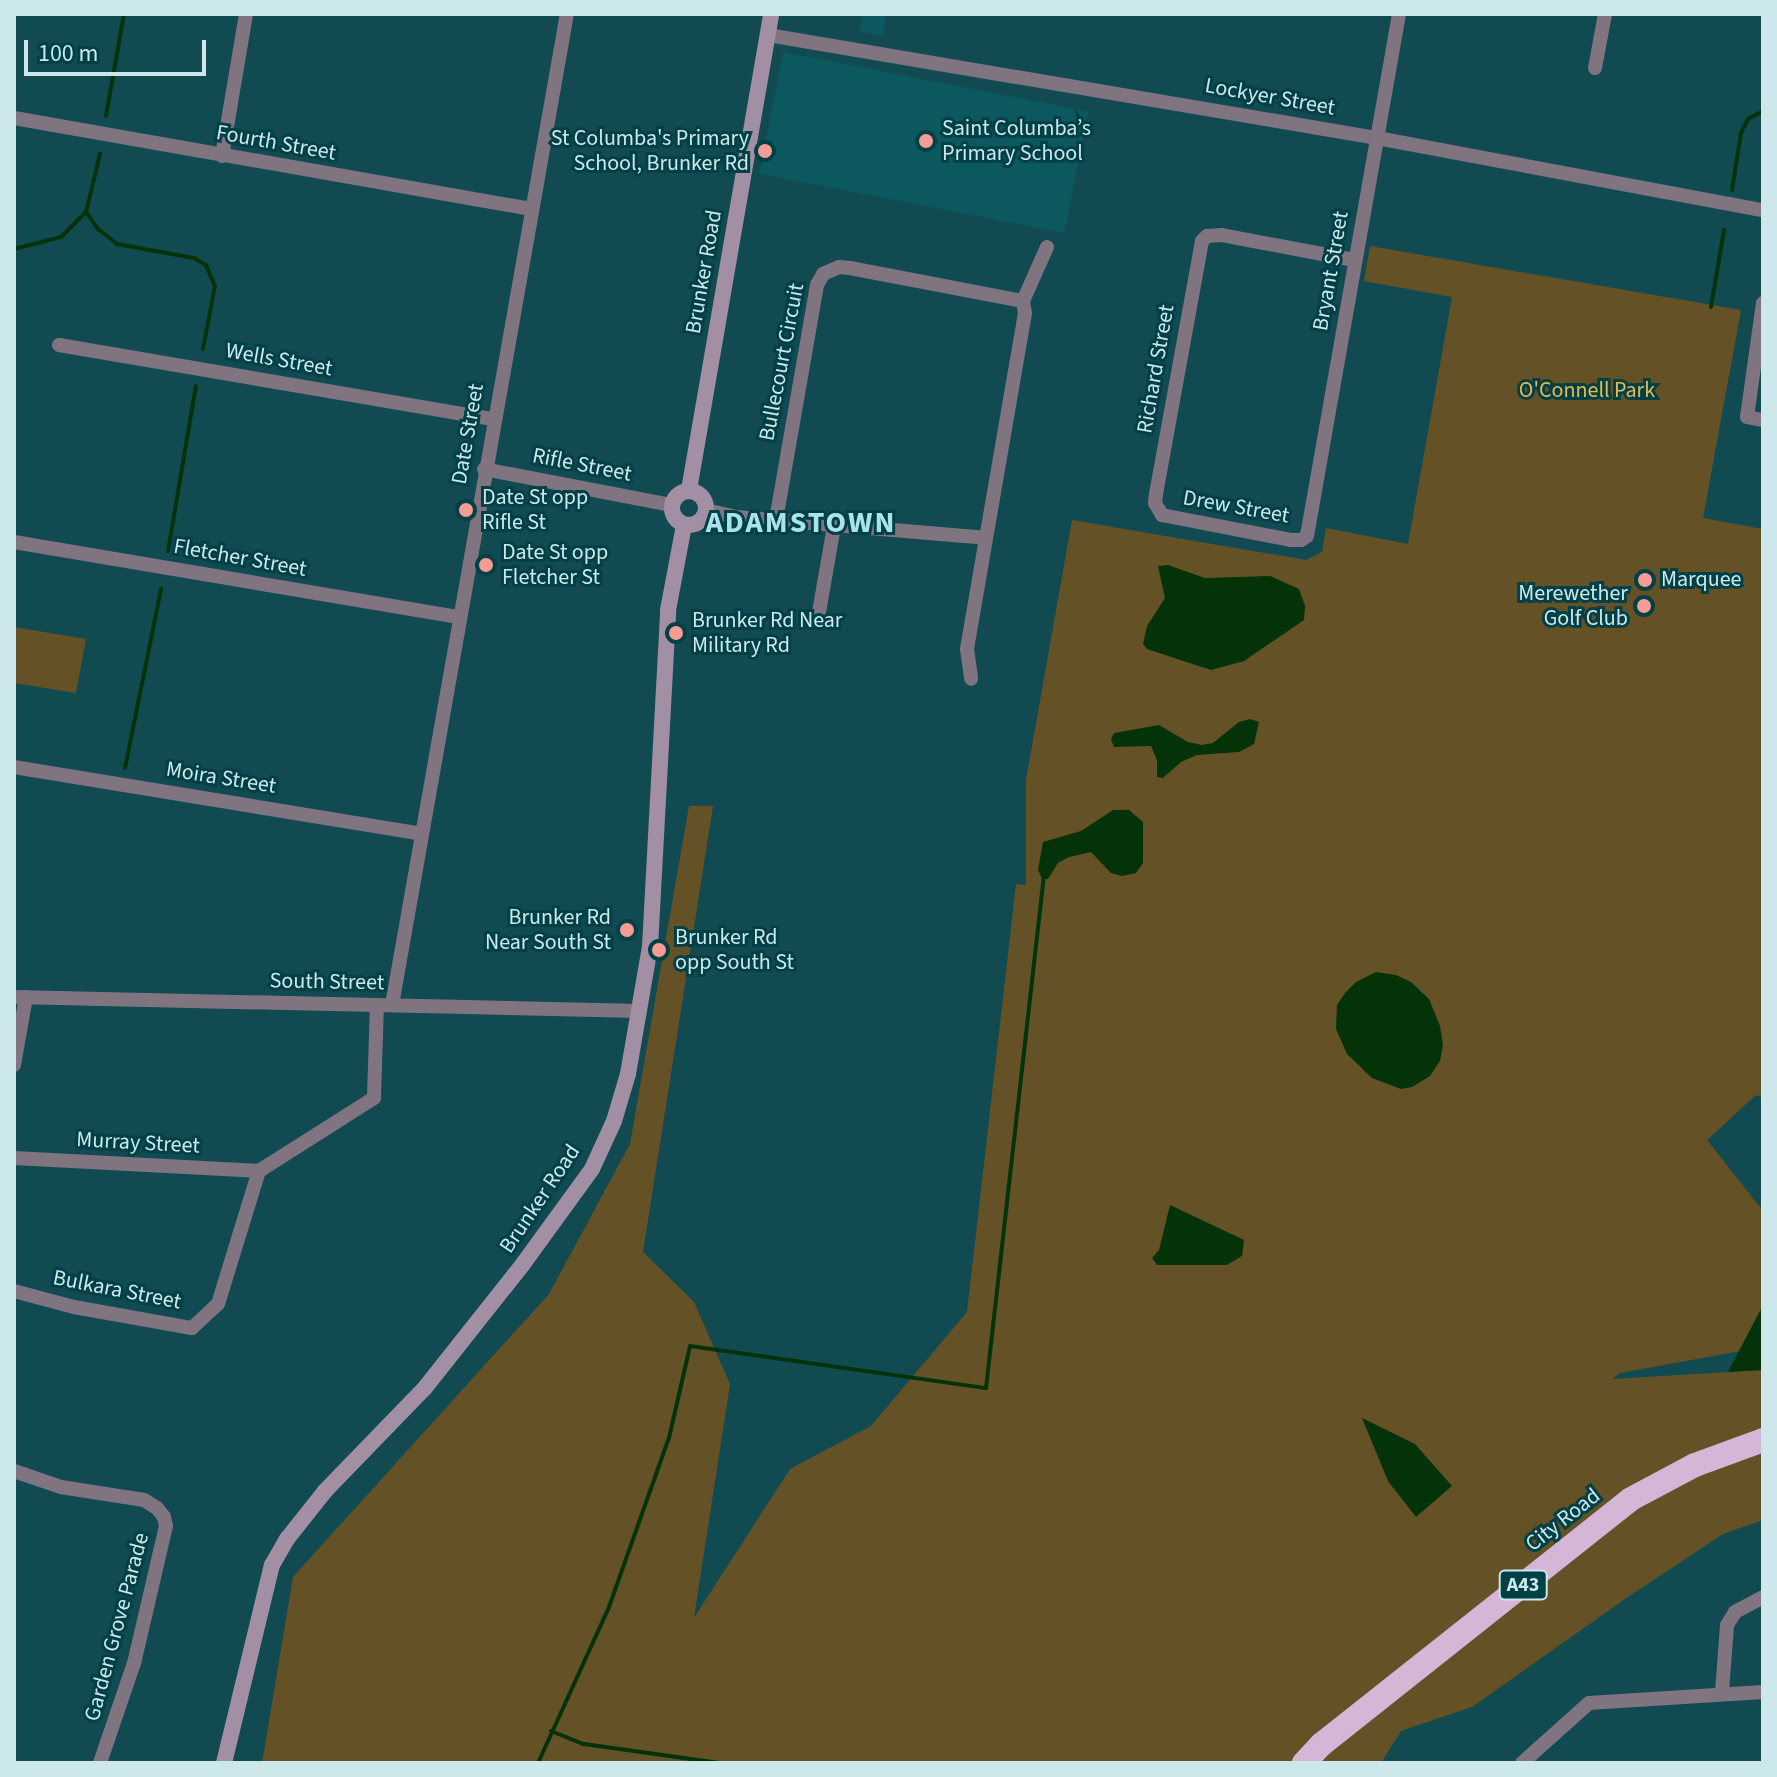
<!DOCTYPE html>
<html>
<head>
<meta charset="utf-8">
<style>
	body { margin:0 }
	#map { position:relative; width:1777px; height:1777px; overflow:hidden; background:#114b51; font-family:"Source Sans 3",sans-serif }
	div>[style] { position:absolute }
	.built>* { inset:0; background:#0b585f; transform-origin:0 0 }
	.green>* { inset:0; background:#655126 }
	.water>* { inset:0; background:#04330a }
	.stream>* { height:4px; margin:-2px; padding:0 2px; transform-origin:2px; border-radius:2px; background:#04330a }
	.street>* { height:14px; margin:-7px; padding:0 7px; transform-origin:7px; border-radius:7px; background:#817481 }
	.secondary>* { height:16px; margin:-8px; padding:0 8px; transform-origin:8px; border-radius:8px; background:#a38fa4 }
	.secondary>.ring { margin:-8px; padding:0; box-sizing:content-box; background:none; border:16px solid #a38fa4; border-radius:50% }
	.highway>* { height:24px; margin:-12px; padding:0 12px; transform-origin:12px; border-radius:12px; background:#d5b6d7 }
	.dots>* { width:22px; height:22px; translate:-50% -50%; box-sizing:border-box; border:4px solid #014046; border-radius:50% }
	span { translate:-50% -50%; white-space:nowrap; text-align:center; line-height:1.15; -webkit-text-stroke:6px #014046; paint-order:stroke }
	.shield-label span { padding:2px 6px; background:#014046; border:2px solid; border-radius:6px; -webkit-text-stroke-width:0 }
	.shield-label { font-size:20px; color:#cce8ea; font-weight:700 }
	.street-label { font-size:22px; color:#cce8ea }
	.poi-label { font-size:22px; color:#cce8ea }
	.left { translate:0 -50%; text-align:left }
	.right { translate:-100% -50%; text-align:right }
	.park-label { font-size:22px; color:#e9b94d }
	.district-label { font-size:30px; color:#abe3ea; font-weight:700; letter-spacing:2px }
	.frame { position:absolute; inset:0; border:16px solid #cce8ea; pointer-events:none }
	.scale { position:absolute; left:24px; top:40px; width:182px; height:36px; box-sizing:border-box; border:4px solid #cce8ea; border-top:0; padding-left:10px; font-size:24px; line-height:28px; white-space:nowrap; color:#cce8ea; -webkit-text-stroke:6px #014046; paint-order:stroke }
</style>
</head>
<body>
<div id="map">
	<div class="built">
		<div style="clip-path:polygon(863px 14px,886px 14px,882px 36px,859px 32px)"></div>
		<div style="left:783px;top:52px;width:311px;height:124px;rotate:11deg"></div>
	</div>
	<div class="green">
		<div style="clip-path:polygon(1370px 246px,1741px 310px,1703px 518px,1763px 529px,1763px 1097px,1756px 1095px,1707px 1140px,1763px 1211px,1763px 1347px,1620px 1373px,1612px 1379px,1763px 1370px,1763px 1520px,1723px 1534px,1625px 1599px,1472px 1707px,1401px 1731px,1381px 1763px,262px 1763px,293px 1577px,549px 1294px,630px 1144px,689px 806px,713px 806px,643px 1252px,694px 1302px,730px 1384px,694px 1618px,790px 1469px,871px 1426px,967px 1312px,1016px 884px,1026px 885px,1026px 780px,1072px 520px,1306px 560px,1322px 552px,1326px 528px,1408px 544px,1452px 297px,1364px 281px)"></div>
		<div style="clip-path:polygon(14px 627px,86px 639px,76px 693px,14px 683px)"></div>
	</div>
	<div class="water">
		<div style="clip-path:polygon(1168px 565px,1205px 578px,1270px 576px,1299px 589px,1305px 606px,1304px 620px,1244px 661px,1211px 670px,1147px 649px,1143px 644px,1147px 626px,1165px 598px,1158px 566px)"></div>
		<div style="clip-path:polygon(1250px 719px,1259px 722px,1254px 744px,1239px 752px,1197px 755px,1181px 762px,1163px 778px,1157px 777px,1157px 760px,1151px 746px,1114px 747px,1111px 739px,1114px 733px,1159px 725px,1188px 742px,1202px 745px,1213px 743px,1239px 722px)"></div>
		<div style="clip-path:polygon(1113px 810px,1129px 810px,1143px 822px,1143px 863px,1136px 873px,1122px 876px,1111px 873px,1091px 852px,1069px 857px,1058px 863px,1048px 879px,1042px 879px,1038px 870px,1043px 842px,1081px 831px)"></div>
		<div style="clip-path:polygon(1376px 972px,1396px 975px,1411px 982px,1429px 999px,1440px 1026px,1443px 1045px,1440px 1061px,1430px 1076px,1412px 1087px,1401px 1089px,1372px 1078px,1347px 1054px,1336px 1029px,1337px 1005px,1345px 993px,1356px 982px)"></div>
		<div style="clip-path:polygon(1170px 1205px,1244px 1240px,1242px 1256px,1227px 1265px,1157px 1265px,1152px 1258px,1159px 1250px)"></div>
		<div style="clip-path:polygon(1763px 1305px,1763px 1370px,1728px 1372px)"></div>
		<div style="clip-path:polygon(1362px 1418px,1415px 1444px,1452px 1486px,1416px 1517px,1388px 1481px)"></div>
	</div>
	<div class="stream">
		<div style="left:106px;top:116px;width:104px;rotate:-80deg"></div>
		<div style="left:1732px;top:190px;width:58px;rotate:-81deg"></div>
		<div style="left:1741px;top:133px;width:16px;rotate:-63deg"></div>
		<div style="left:1748px;top:119px;width:17px;rotate:-28deg"></div>
		<div style="left:86px;top:212px;width:21px;rotate:55deg"></div>
		<div style="left:98px;top:229px;width:24px;rotate:38deg"></div>
		<div style="left:117px;top:244px;width:78px;rotate:10.3deg"></div>
		<div style="left:194px;top:258px;width:14px;rotate:30deg"></div>
		<div style="left:206px;top:265px;width:23px;rotate:67deg"></div>
		<div style="left:215px;top:286px;width:64px;rotate:100.8deg"></div>
		<div style="left:14px;top:249px;width:49px;rotate:-14.3deg"></div>
		<div style="left:61px;top:237px;width:35px;rotate:-45deg"></div>
		<div style="left:86px;top:212px;width:60px;rotate:-76.4deg"></div>
		<div style="left:1711px;top:307px;width:78px;rotate:-80.4deg"></div>
		<div style="left:168px;top:551px;width:167px;rotate:-80.4deg"></div>
		<div style="left:125px;top:768px;width:183px;rotate:-78.6deg"></div>
		<div style="left:551px;top:1731px;width:35px;rotate:22deg"></div>
		<div style="left:584px;top:1744px;width:137px;rotate:8deg"></div>
		<div style="left:538px;top:1763px;width:171px;rotate:-65.5deg"></div>
		<div style="left:609px;top:1607px;width:179px;rotate:-70.5deg"></div>
		<div style="left:669px;top:1438px;width:94px;rotate:-77.1deg"></div>
		<div style="left:690px;top:1346px;width:299px;rotate:8.1deg"></div>
		<div style="left:986px;top:1388px;width:516px;rotate:-83.55deg"></div>
	</div>
	<div class="street">
		<div style="left:768px;top:35px;width:618px;rotate:9.6deg"></div>
		<div style="left:1377px;top:138px;width:393px;rotate:10.6deg"></div>
		<div style="left:1595px;top:68px;width:55px;rotate:-79.5deg"></div>
		<div style="left:14px;top:118px;width:525px;rotate:9.98deg"></div>
		<div style="left:222px;top:156px;width:144px;rotate:-80.4deg"></div>
		<div style="left:1354px;top:260px;width:134px;rotate:-169.3deg"></div>
		<div style="left:1222px;top:235px;width:15px;rotate:176deg"></div>
		<div style="left:1207px;top:236px;width:7px;rotate:135deg"></div>
		<div style="left:1202px;top:241px;width:257px;rotate:100.3deg"></div>
		<div style="left:1156px;top:494px;width:9px;rotate:96deg"></div>
		<div style="left:1155px;top:503px;width:14px;rotate:60deg"></div>
		<div style="left:1162px;top:515px;width:131px;rotate:11deg"></div>
		<div style="left:1291px;top:540px;width:10px"></div>
		<div style="left:1301px;top:540px;width:7px;rotate:-34deg"></div>
		<div style="left:1307px;top:536px;width:530px;rotate:-80deg"></div>
		<div style="left:1023px;top:301px;width:59px;rotate:-66deg"></div>
		<div style="left:1763px;top:303px;width:115px;rotate:98deg"></div>
		<div style="left:1747px;top:417px;width:16px;rotate:11deg"></div>
		<div style="left:59px;top:345px;width:440px;rotate:9.7deg"></div>
		<div style="left:484px;top:469px;width:190px;rotate:10.9deg"></div>
		<div style="left:706px;top:510px;width:32px;rotate:13deg"></div>
		<div style="left:737px;top:517px;width:249px;rotate:4.8deg"></div>
		<div style="left:776px;top:520px;width:239px;rotate:-80.1deg"></div>
		<div style="left:817px;top:285px;width:13px;rotate:-61deg"></div>
		<div style="left:823px;top:274px;width:17px;rotate:-24deg"></div>
		<div style="left:839px;top:267px;width:11px;rotate:5deg"></div>
		<div style="left:850px;top:268px;width:176px;rotate:10.8deg"></div>
		<div style="left:1023px;top:301px;width:12px;rotate:81deg"></div>
		<div style="left:1025px;top:313px;width:341px;rotate:99.8deg"></div>
		<div style="left:967px;top:649px;width:30px;rotate:82deg"></div>
		<div style="left:14px;top:542px;width:451px;rotate:9.6deg"></div>
		<div style="left:818px;top:618px;width:93px;rotate:-80.1deg"></div>
		<div style="left:14px;top:767px;width:412px;rotate:9.3deg"></div>
		<div style="left:14px;top:997px;width:626px;rotate:1.28deg"></div>
		<div style="left:392px;top:1005px;width:1006px;rotate:-79.99deg"></div>
		<div style="left:14px;top:1065px;width:69px;rotate:-80deg"></div>
		<div style="left:14px;top:1158px;width:245px;rotate:3deg"></div>
		<div style="left:14px;top:1291px;width:62px;rotate:14.9deg"></div>
		<div style="left:74px;top:1307px;width:120px;rotate:10.1deg"></div>
		<div style="left:192px;top:1328px;width:35px;rotate:-43deg"></div>
		<div style="left:218px;top:1304px;width:139px;rotate:-72.9deg"></div>
		<div style="left:259px;top:1171px;width:136px;rotate:-32.4deg"></div>
		<div style="left:374px;top:1098px;width:93px;rotate:-88.2deg"></div>
		<div style="left:14px;top:1471px;width:50px;rotate:18.8deg"></div>
		<div style="left:61px;top:1487px;width:84px;rotate:8.9deg"></div>
		<div style="left:144px;top:1500px;width:15px;rotate:32deg"></div>
		<div style="left:157px;top:1508px;width:11px;rotate:52deg"></div>
		<div style="left:164px;top:1517px;width:9px;rotate:77deg"></div>
		<div style="left:166px;top:1526px;width:141px;rotate:103.1deg"></div>
		<div style="left:134px;top:1663px;width:106px;rotate:108.8deg"></div>
		<div style="left:1722px;top:1692px;width:67px;rotate:-85.7deg"></div>
		<div style="left:1727px;top:1625px;width:15px;rotate:-58deg"></div>
		<div style="left:1735px;top:1612px;width:32px;rotate:-28deg"></div>
		<div style="left:1522px;top:1763px;width:90px;rotate:-41.8deg"></div>
		<div style="left:1589px;top:1703px;width:174px;rotate:-3.6deg"></div>
	</div>
	<div class="secondary">
		<div style="left:689px;top:490px;width:483px;rotate:-80.2deg"></div>
		<div class="ring" style="left:672px;top:491px;width:18px;height:18px"></div>
		<div style="left:224px;top:1763px;width:204px;rotate:-76.4deg"></div>
		<div style="left:272px;top:1565px;width:30px;rotate:-60deg"></div>
		<div style="left:287px;top:1539px;width:61px;rotate:-51.6deg"></div>
		<div style="left:325px;top:1491px;width:142px;rotate:-45.9deg"></div>
		<div style="left:424px;top:1389px;width:159px;rotate:-51.6deg"></div>
		<div style="left:523px;top:1264px;width:117px;rotate:-54deg"></div>
		<div style="left:592px;top:1169px;width:53px;rotate:-65.4deg"></div>
		<div style="left:614px;top:1121px;width:49px;rotate:-73.4deg"></div>
		<div style="left:628px;top:1074px;width:129px;rotate:-80.2deg"></div>
		<div style="left:650px;top:947px;width:337px;rotate:-86.9deg"></div>
		<div style="left:668px;top:610px;width:86px;rotate:-79.3deg"></div>
	</div>
	<div class="highway">
		<div style="left:1304px;top:1763px;width:26px;rotate:-47deg"></div>
		<div style="left:1322px;top:1744px;width:394px;rotate:-38.4deg"></div>
		<div style="left:1631px;top:1499px;width:72px;rotate:-28deg"></div>
		<div style="left:1695px;top:1465px;width:72px;rotate:-20.2deg"></div>
	</div>
	<div class="dots">
		<div style="left:926px;top:141px;background:#f59c95"></div>
		<div style="left:765px;top:151px;background:#f59c95"></div>
		<div style="left:466px;top:510px;background:#f59c95"></div>
		<div style="left:486px;top:565px;background:#f59c95"></div>
		<div style="left:1645px;top:580px;background:#f59c95"></div>
		<div style="left:1644px;top:606px;background:#f59c95"></div>
		<div style="left:676px;top:633px;background:#f59c95"></div>
		<div style="left:627px;top:930px;background:#f59c95"></div>
		<div style="left:659px;top:950px;background:#f59c95"></div>
	</div>
	<div class="shield-label">
		<span style="left:1523px;top:1585px">A43</span>
	</div>
	<div class="street-label">
		<span style="left:1270px;top:97px;rotate:10deg">Lockyer Street</span>
		<span style="left:276px;top:143px;rotate:10deg">Fourth Street</span>
		<span style="left:1331px;top:271px;rotate:-80deg">Bryant Street</span>
		<span style="left:704px;top:272px;rotate:-80deg">Brunker Road</span>
		<span style="left:279px;top:360px;rotate:10deg">Wells Street</span>
		<span style="left:782px;top:362px;rotate:-79deg">Bullecourt Circuit</span>
		<span style="left:1156px;top:369px;rotate:-80deg">Richard Street</span>
		<span style="left:468px;top:434px;rotate:-80deg">Date Street</span>
		<span style="left:582px;top:465px;rotate:11deg">Rifle Street</span>
		<span style="left:1236px;top:507px;rotate:10deg">Drew Street</span>
		<span style="left:240px;top:558px;rotate:10deg">Fletcher Street</span>
		<span style="left:221px;top:778px;rotate:9deg">Moira Street</span>
		<span style="left:327px;top:982px;rotate:1deg">South Street</span>
		<span style="left:138px;top:1143px;rotate:3deg">Murray Street</span>
		<span style="left:540px;top:1199px;rotate:-56deg">Brunker Road</span>
		<span style="left:117px;top:1290px;rotate:11deg">Bulkara Street</span>
		<span style="left:1563px;top:1520px;rotate:-38deg">City Road</span>
		<span style="left:117px;top:1627px;rotate:-75deg">Garden Grove Parade</span>
	</div>
	<div class="poi-label">
		<span class="left" style="left:942px;top:141px">Saint Columba’s<br>Primary School</span>
		<span class="right" style="left:749px;top:151px">St Columba's Primary<br>School, Brunker Rd</span>
		<span class="left" style="left:482px;top:510px">Date St opp<br>Rifle St</span>
		<span class="left" style="left:502px;top:565px">Date St opp<br>Fletcher St</span>
		<span class="left" style="left:1661px;top:580px">Marquee</span>
		<span class="right" style="left:1628px;top:606px">Merewether<br>Golf Club</span>
		<span class="left" style="left:692px;top:633px">Brunker Rd Near<br>Military Rd</span>
		<span class="right" style="left:611px;top:930px">Brunker Rd<br>Near South St</span>
		<span class="left" style="left:675px;top:950px">Brunker Rd<br>opp South St</span>
	</div>
	<div class="park-label">
		<span style="left:1587px;top:391px">O'Connell Park</span>
	</div>
	<div class="district-label">
		<span style="left:801px;top:523px">ADAMSTOWN</span>
	</div>
	<div class="frame"></div>
	<div class="scale">100 m</div>
</div>
</body>
</html>
